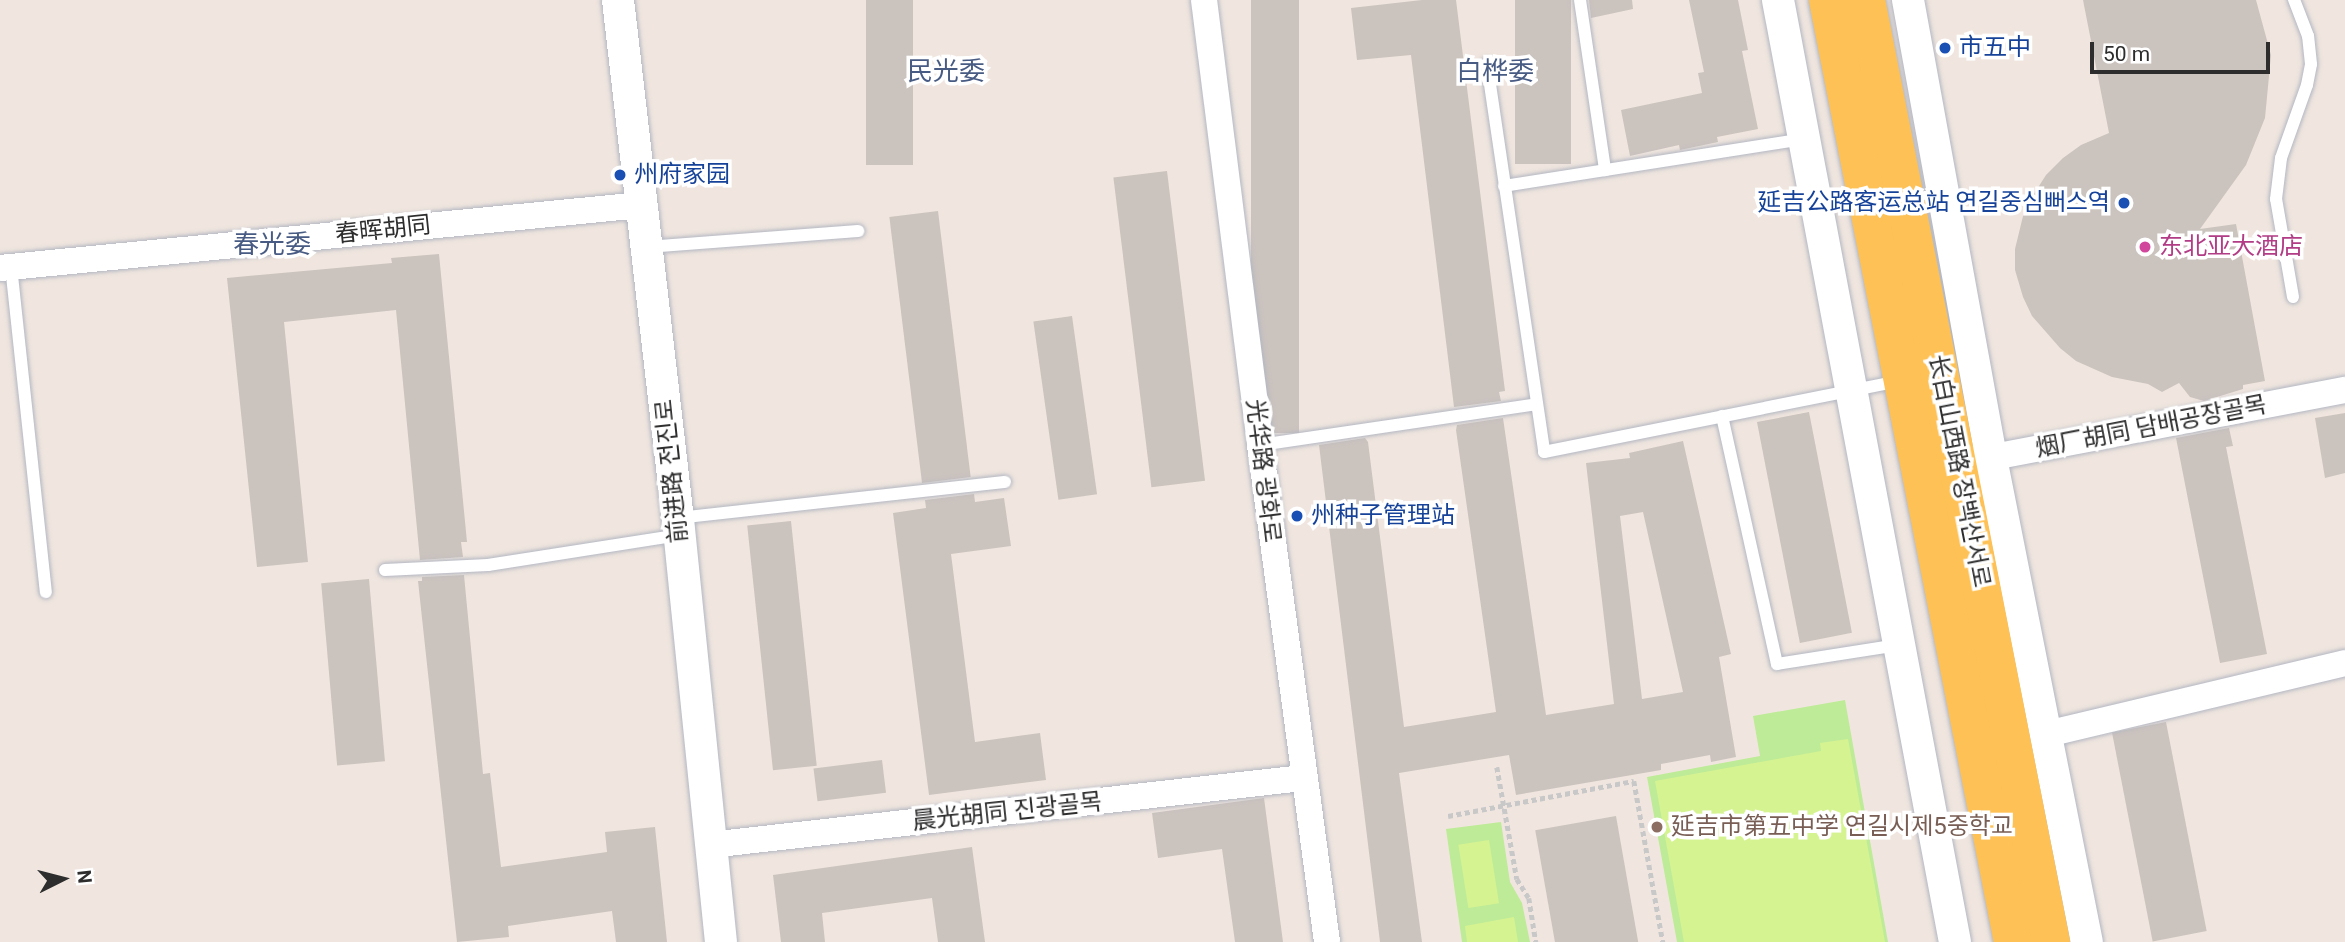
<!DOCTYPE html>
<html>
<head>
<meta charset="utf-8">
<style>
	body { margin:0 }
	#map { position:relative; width:2345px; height:942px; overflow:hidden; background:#f0e6df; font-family:Roboto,"Noto Sans SC","Noto Sans KR",sans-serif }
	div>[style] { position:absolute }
	.green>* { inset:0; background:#beeb97 }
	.pitch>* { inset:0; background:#d6f392; transform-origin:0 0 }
	.building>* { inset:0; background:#cbc3be; transform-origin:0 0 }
	.path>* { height:4.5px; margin-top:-2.25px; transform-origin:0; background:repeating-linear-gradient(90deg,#c8c8c8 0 5px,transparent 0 8.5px) }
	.roads { filter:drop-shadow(0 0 2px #b3b7c2) drop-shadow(0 0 2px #b3b7c2) }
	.service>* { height:12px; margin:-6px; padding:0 6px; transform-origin:6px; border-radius:6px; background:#fff }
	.minor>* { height:26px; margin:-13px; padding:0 13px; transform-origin:13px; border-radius:13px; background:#fff }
	.tertiary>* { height:32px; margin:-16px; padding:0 16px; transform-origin:16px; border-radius:16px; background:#fff }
	.primary>* { height:38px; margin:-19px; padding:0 19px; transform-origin:19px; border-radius:19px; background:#fec156 }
	.dots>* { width:19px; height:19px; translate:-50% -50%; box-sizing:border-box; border:4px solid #fff; border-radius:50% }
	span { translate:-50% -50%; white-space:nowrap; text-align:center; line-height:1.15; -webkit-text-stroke:7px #fff; paint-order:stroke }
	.transit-label { font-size:24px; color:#164399 }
	.left { translate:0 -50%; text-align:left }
	.right { translate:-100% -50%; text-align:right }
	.street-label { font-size:24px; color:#2d2d2d }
	.hotel-label { font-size:24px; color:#b23c85 }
	.education-label { font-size:24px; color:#785e54 }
	.neighbourhood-label { font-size:26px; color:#485b83 }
	.north { position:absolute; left:28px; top:844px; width:70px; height:70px; -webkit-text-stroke:5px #fff; paint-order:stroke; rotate:84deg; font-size:19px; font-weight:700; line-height:28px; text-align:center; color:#2d2d2d }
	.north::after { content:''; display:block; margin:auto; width:24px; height:32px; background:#2d2d2d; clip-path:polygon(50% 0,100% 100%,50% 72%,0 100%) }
	.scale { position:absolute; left:2090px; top:42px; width:180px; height:32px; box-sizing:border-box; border:4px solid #2d2d2d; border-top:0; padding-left:9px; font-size:21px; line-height:24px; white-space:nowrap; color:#2d2d2d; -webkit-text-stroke:5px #fff; paint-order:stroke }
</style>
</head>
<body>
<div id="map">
	<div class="green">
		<div style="clip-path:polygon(1845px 700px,1888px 942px,1677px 942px,1647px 777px,1760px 756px,1753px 716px)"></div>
		<div style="clip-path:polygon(1501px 822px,1510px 882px,1522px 903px,1530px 942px,1462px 942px,1446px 829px)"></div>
	</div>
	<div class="pitch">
		<div style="clip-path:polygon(1848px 739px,1885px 942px,1684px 942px,1655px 781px,1821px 751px,1820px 743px)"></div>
		<div style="left:1489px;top:840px;width:64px;height:31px;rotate:81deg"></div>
		<div style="clip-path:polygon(1514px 917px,1518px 942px,1467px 942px,1465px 926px)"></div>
	</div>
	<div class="building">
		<div style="left:866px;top:0;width:47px;height:165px"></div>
		<div style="left:1251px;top:0;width:48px;height:433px"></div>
		<div style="clip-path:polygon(1422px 0,1456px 0,1505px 391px,1499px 392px,1501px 401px,1454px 407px,1411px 55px,1357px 60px,1351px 8px)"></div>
		<div style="left:1515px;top:0;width:56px;height:164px"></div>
		<div style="clip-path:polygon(1589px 0,1632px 0,1633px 9px,1591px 18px)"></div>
		<div style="clip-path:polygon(1689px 0,1738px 0,1748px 50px,1742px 51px,1758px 129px,1717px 137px,1718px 142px,1680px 150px,1679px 145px,1630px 156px,1621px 110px,1702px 93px,1698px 73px,1704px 72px)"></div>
		<div style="clip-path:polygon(2083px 0,2256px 0,2271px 55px,2265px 118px,2246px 165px,2200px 229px,2236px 224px,2265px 381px,2243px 385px,2243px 389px,2204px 401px,2190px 397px,2179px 383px,2162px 392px,2148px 384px,2112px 377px,2076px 361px,2060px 348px,2032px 316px,2023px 297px,2015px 270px,2015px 249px,2025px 208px,2046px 175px,2063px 158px,2081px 145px,2109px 133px)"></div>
		<div style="left:1167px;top:171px;width:312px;height:54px;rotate:83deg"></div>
		<div style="left:938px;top:211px;width:268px;height:49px;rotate:83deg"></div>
		<div style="clip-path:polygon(439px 254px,467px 542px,461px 542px,463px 557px,420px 560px,396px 310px,284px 322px,308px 562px,257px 567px,227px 278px,392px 263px,391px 258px)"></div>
		<div style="left:1072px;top:316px;width:180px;height:39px;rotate:82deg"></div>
		<div style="left:1809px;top:412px;width:225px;height:53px;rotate:79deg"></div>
		<div style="clip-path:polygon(2345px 413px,2345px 473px,2325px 478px,2315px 418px)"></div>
		<div style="clip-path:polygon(evenodd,1503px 418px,1546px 715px,1614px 704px,1586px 463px,1630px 458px,1629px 453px,1683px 441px,1731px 654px,1719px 657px,1736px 757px,1711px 762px,1710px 755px,1661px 764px,1661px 770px,1516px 795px,1509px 755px,1399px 773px,1422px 942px,1380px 942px,1319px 445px,1365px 438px,1368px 442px,1404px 727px,1496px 712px,1456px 430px,1457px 425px,1503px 418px,1643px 512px,1683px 692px,1642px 699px,1620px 516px,1643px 512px)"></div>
		<div style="clip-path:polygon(2229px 428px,2233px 446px,2226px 447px,2267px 654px,2220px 663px,2176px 438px)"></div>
		<div style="clip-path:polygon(974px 494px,975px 502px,1004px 498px,1011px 546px,951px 554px,975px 742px,1040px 733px,1046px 780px,929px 795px,893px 513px,926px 508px,925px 500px)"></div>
		<div style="left:791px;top:521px;width:246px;height:44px;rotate:84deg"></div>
		<div style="clip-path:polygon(464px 575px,483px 774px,490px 773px,501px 867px,607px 852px,605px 832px,655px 827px,667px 942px,616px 942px,612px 911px,508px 926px,509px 937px,457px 942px,418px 581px,422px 581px,422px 577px)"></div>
		<div style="left:369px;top:579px;width:183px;height:48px;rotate:85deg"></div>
		<div style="left:2166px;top:722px;width:213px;height:55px;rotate:79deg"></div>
		<div style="left:882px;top:760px;width:33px;height:69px;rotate:83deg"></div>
		<div style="clip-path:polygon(1264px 798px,1283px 942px,1235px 942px,1222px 849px,1158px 858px,1152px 813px)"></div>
		<div style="left:1616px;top:816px;width:128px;height:82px;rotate:80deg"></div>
		<div style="clip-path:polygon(972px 847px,985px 942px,938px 942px,932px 898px,822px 913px,825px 942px,781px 942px,773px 875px)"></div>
	</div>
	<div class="path">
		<div style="left:1497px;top:767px;width:114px;rotate:79.9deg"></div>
		<div style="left:1517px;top:879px;width:22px;rotate:58deg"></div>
		<div style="left:1529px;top:898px;width:45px;rotate:81deg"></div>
		<div style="left:1448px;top:816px;width:189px;rotate:-10.7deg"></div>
		<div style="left:1634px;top:781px;width:164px;rotate:79.8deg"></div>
	</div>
	<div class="roads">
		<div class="service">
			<div style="left:1580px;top:0;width:172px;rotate:81.6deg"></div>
			<div style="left:1487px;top:64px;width:392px;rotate:81.6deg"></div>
			<div style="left:1544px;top:452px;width:363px;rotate:-11.3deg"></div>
			<div style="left:1504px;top:186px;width:303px;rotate:-8.9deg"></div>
			<div style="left:646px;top:247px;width:213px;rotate:-4.3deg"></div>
			<div style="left:11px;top:266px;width:328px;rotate:83.9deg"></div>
			<div style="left:2293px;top:297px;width:99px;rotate:-99.8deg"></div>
			<div style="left:2276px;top:199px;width:41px;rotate:-83deg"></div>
			<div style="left:2281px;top:158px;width:77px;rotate:-70.4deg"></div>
			<div style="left:2307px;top:85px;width:21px;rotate:-79deg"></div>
			<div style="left:2311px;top:64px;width:28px;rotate:-96deg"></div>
			<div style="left:2308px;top:36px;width:39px;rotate:-111deg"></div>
			<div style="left:1722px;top:416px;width:254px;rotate:77.5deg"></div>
			<div style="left:1777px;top:664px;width:123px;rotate:-8.9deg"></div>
			<div style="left:1260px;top:445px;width:280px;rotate:-8.4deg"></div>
			<div style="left:678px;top:518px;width:329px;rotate:-6.3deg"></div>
			<div style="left:385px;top:570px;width:103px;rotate:-2.8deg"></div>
			<div style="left:488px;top:565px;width:193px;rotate:-8.9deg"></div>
		</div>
		<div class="minor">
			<div style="left:1204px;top:0;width:449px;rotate:82.8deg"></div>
			<div style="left:1260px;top:445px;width:501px;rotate:82.32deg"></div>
			<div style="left:0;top:268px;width:644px;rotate:-5.61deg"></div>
			<div style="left:1972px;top:461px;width:380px;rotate:-10.8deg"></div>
			<div style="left:2047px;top:734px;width:306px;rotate:-13.4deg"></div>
			<div style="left:710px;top:845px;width:597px;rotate:-6.45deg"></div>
		</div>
		<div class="tertiary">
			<div style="left:618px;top:0;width:522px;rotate:83.41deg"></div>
			<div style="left:678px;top:519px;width:425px;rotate:84.2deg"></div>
			<div style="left:1778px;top:0;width:958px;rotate:79.36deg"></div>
			<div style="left:1908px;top:0;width:465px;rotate:79.7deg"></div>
			<div style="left:1991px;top:458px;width:493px;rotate:78.8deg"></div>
		</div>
		<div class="primary">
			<div style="left:1828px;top:0;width:960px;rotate:78.89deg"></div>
			<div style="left:1866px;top:0;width:960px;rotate:78.89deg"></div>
		</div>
	</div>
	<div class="dots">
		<div style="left:1945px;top:48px;background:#1a4fb4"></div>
		<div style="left:620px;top:175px;background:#1a4fb4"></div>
		<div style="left:2124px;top:203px;background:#1a4fb4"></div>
		<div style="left:2145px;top:247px;background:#d1479c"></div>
		<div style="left:1297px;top:516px;background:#1a4fb4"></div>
		<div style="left:1657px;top:827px;background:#8d6e63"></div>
	</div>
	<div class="transit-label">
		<span class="left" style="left:1959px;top:48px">市五中</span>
		<span class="left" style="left:634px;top:175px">州府家园</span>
		<span class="right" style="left:2110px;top:203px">延吉公路客运总站 연길중심뻐스역</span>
		<span class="left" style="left:1311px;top:516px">州种子管理站</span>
	</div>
	<div class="street-label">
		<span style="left:383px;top:230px;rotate:-6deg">春晖胡同</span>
		<span style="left:2151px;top:427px;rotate:-11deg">烟厂胡同 담배공장골목</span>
		<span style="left:672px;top:471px;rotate:-96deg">前进路 전진로</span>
		<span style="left:1263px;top:471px;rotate:83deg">光华路 광화로</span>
		<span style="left:1959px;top:471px;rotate:79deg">长白山西路 장백산서로</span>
		<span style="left:1007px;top:812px;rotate:-6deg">晨光胡同 진광골목</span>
	</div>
	<div class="hotel-label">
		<span class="left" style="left:2159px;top:247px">东北亚大酒店</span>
	</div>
	<div class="education-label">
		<span class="left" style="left:1671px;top:827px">延吉市第五中学 연길시제5중학교</span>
	</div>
	<div class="neighbourhood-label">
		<span style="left:946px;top:72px">民光委</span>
		<span style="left:1495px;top:72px">白桦委</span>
		<span style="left:272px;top:245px">春光委</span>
	</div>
	<div class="north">N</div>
	<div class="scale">50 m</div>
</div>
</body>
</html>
